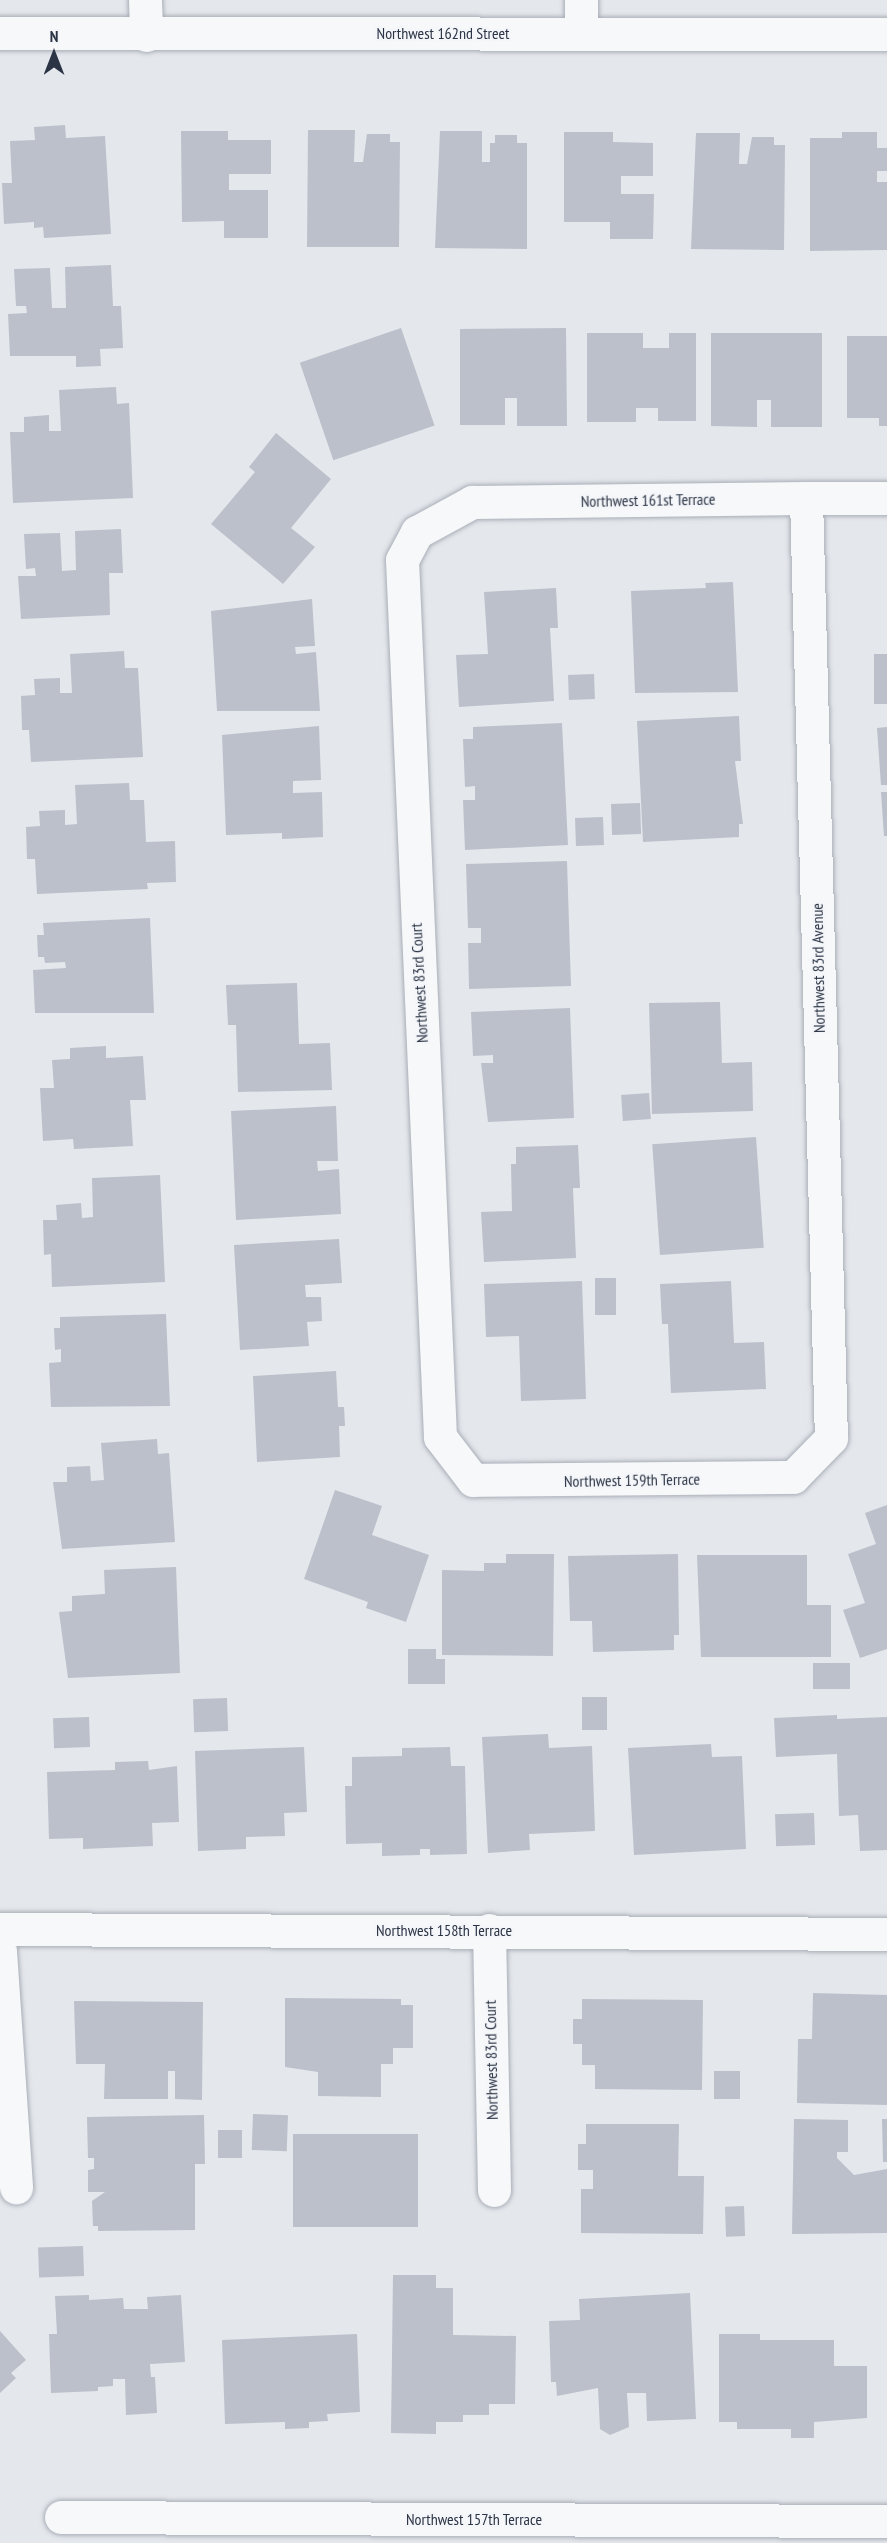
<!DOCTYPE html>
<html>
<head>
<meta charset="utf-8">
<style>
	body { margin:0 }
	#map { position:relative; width:887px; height:2543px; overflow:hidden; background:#e4e7ec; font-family:"PT Sans Narrow",sans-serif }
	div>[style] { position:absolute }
	.building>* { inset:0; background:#bbc0ca; transform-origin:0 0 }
	.roads { filter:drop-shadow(0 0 2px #a9aeb7) drop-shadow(0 0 2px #a9aeb7) }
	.minor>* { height:33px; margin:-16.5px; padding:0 16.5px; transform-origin:16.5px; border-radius:16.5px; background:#f7f8fa }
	span { translate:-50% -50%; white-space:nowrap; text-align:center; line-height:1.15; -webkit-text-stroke:4.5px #f4f6f9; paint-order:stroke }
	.street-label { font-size:16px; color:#2b3445 }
	.north { position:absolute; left:24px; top:24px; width:60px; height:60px; -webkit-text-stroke:4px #f4f6f9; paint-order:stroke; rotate:0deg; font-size:16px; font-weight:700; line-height:24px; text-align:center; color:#2b3445 }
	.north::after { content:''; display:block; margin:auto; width:21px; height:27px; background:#2b3445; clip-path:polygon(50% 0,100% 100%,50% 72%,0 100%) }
</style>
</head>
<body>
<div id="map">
	<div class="building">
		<div style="clip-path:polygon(65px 125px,66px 138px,105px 136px,111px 234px,44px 238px,43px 227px,34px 228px,34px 222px,4px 224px,2px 183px,12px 183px,10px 141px,35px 140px,34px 127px)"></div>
		<div style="clip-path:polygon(308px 130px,355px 130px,354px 162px,363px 162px,367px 134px,390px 134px,390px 142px,400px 142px,399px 247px,307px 247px)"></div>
		<div style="clip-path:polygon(181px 131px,228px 131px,228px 140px,271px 140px,271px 174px,229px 174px,229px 190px,268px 190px,268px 238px,224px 238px,224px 221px,182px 222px)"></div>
		<div style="clip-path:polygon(440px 131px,482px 131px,482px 162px,490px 162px,490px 143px,495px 143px,495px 135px,517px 135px,517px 143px,527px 143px,527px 249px,435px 248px)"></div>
		<div style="clip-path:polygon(564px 132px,613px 132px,613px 142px,653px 143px,653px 176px,621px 176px,621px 194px,654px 194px,653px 239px,610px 239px,610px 222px,564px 222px)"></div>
		<div style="clip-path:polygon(842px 132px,877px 132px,877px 148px,887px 148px,887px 171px,877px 171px,877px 182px,887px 182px,887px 250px,810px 251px,810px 138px,842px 138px)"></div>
		<div style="clip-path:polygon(696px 133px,740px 133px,739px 164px,747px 164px,752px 137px,774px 137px,774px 145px,785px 145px,784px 250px,691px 249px)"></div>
		<div style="clip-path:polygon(111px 265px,113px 306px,121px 306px,123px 348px,100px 349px,101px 366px,76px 367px,76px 356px,10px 356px,8px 314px,27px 313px,26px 306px,16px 306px,14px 269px,50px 268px,52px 308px,66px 308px,65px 267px)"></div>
		<div style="left:401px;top:328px;width:103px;height:107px;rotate:71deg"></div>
		<div style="clip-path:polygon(566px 328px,567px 426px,517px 426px,517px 398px,505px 398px,505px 425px,460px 425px,460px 329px)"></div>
		<div style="clip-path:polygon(587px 333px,643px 333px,643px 348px,669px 348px,669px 333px,696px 333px,696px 421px,658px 421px,658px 408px,636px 408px,636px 422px,587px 422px)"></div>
		<div style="clip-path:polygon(711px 333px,822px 333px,822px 427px,771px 427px,771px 400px,757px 400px,757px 427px,711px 426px)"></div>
		<div style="clip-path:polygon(847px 336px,887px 336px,887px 426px,879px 426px,879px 418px,847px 418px)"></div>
		<div style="clip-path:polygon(116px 387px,117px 404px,129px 403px,133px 498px,13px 503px,10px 432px,24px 432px,24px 417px,49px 415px,49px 431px,61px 431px,59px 390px)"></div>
		<div style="clip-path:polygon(276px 433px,331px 479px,291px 528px,315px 547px,283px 584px,211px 524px,255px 472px,249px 467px)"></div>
		<div style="clip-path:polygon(121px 529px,123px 573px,109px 573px,110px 615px,21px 619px,18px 576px,36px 576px,35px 568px,26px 569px,24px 534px,60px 533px,62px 571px,76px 570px,75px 531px)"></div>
		<div style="clip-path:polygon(733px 582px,738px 692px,635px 693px,631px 591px,706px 588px,705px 583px)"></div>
		<div style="clip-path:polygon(556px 588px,558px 628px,550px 628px,554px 701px,459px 707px,456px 655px,488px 654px,484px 592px)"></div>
		<div style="clip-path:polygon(312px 599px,315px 646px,295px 647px,296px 654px,316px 652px,320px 711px,217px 711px,211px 611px)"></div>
		<div style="clip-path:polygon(124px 651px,125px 668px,138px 668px,143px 757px,31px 762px,29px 730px,22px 730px,21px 696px,35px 695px,34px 679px,60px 678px,60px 693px,72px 693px,70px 654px)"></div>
		<div style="left:887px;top:654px;width:50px;height:13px;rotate:90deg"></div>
		<div style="left:594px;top:674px;width:25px;height:26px;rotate:88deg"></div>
		<div style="clip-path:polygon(739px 716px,741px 761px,735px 761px,743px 824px,739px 824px,739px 837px,643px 842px,637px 721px)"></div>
		<div style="clip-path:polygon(562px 723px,568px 845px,465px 850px,463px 800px,475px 800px,475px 786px,465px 787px,463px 739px,473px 739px,473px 727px)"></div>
		<div style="clip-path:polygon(319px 726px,321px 780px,293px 781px,293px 793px,322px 792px,323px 837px,282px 839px,282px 833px,226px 835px,222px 735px)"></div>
		<div style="clip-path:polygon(887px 727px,887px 785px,881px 785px,877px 728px)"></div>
		<div style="clip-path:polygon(129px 783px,130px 800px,144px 800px,146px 842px,175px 841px,176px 882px,147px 883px,148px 889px,37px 894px,35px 859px,27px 859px,26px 827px,40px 826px,39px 811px,65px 810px,65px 825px,77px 824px,75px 785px)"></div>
		<div style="clip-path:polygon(881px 792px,887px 792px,887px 836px,884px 836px)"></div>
		<div style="left:640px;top:803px;width:31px;height:29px;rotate:88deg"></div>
		<div style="left:603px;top:817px;width:28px;height:28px;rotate:88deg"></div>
		<div style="clip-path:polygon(567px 861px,571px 986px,469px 989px,468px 943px,481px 943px,481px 928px,468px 928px,466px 864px)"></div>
		<div style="clip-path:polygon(150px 918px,154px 1013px,35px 1013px,33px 970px,66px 968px,65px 962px,45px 963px,44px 957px,38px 957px,37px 935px,44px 935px,43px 923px)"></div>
		<div style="clip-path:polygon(297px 983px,299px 1044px,330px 1043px,332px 1090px,238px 1092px,236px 1025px,228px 1025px,226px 985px)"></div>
		<div style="clip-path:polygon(720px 1002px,722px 1063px,752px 1062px,753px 1111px,652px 1114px,649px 1003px)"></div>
		<div style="clip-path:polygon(570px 1008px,574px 1118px,488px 1122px,481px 1063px,493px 1063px,493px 1055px,473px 1056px,471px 1012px)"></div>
		<div style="clip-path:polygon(106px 1046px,106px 1058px,143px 1056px,146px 1100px,130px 1100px,133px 1146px,74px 1149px,73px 1139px,43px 1141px,40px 1088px,54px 1088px,52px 1060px,70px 1059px,70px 1048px)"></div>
		<div style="left:649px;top:1093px;width:26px;height:28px;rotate:86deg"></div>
		<div style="clip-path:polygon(336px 1106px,338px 1161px,317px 1161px,318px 1171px,339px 1169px,341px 1214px,236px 1220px,231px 1111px)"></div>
		<div style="left:756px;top:1137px;width:111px;height:104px;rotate:86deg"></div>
		<div style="clip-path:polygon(578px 1145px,580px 1188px,573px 1188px,576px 1258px,484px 1262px,481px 1212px,512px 1211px,511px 1164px,516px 1164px,516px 1147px)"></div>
		<div style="clip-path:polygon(160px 1175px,165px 1282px,52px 1287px,51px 1254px,44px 1255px,43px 1220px,57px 1220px,56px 1205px,81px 1203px,82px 1218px,93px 1217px,92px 1178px)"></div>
		<div style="clip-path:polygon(339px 1239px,342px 1283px,305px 1285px,306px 1297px,321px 1297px,322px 1321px,307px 1322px,309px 1346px,240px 1350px,234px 1245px)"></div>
		<div style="left:595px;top:1278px;width:21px;height:37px"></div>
		<div style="clip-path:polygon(582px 1281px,586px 1399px,521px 1401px,519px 1336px,486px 1337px,484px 1284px)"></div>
		<div style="clip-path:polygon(731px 1281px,734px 1343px,764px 1342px,766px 1389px,671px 1393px,668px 1324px,662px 1324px,660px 1284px)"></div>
		<div style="clip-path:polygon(166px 1314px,170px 1406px,51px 1407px,49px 1363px,61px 1362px,61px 1349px,55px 1350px,54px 1328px,60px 1328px,60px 1317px)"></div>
		<div style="clip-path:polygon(336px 1371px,338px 1407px,344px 1407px,345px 1426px,339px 1426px,340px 1457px,257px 1462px,253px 1376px)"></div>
		<div style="clip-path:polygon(157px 1439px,158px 1454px,169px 1453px,175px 1542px,62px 1549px,53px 1482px,67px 1482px,67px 1467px,90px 1466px,91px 1481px,104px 1480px,101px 1443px)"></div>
		<div style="clip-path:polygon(335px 1490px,382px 1506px,372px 1535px,429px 1555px,406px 1622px,366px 1608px,368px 1602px,304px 1579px)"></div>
		<div style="clip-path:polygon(887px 1505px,887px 1649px,860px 1658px,843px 1610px,865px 1603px,848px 1554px,876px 1544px,865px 1513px)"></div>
		<div style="clip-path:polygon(506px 1554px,554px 1554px,553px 1656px,442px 1655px,442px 1570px,484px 1571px,484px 1563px,506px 1563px)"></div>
		<div style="clip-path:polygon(678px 1554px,679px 1635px,674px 1635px,674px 1650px,593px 1652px,592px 1621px,570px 1621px,568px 1556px)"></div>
		<div style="clip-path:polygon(697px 1555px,807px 1555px,807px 1605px,831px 1605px,831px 1657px,701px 1657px)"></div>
		<div style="clip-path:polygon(176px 1567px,180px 1673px,68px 1678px,59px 1612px,72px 1611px,72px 1596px,105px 1594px,104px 1570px)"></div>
		<div style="clip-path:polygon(408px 1649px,436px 1649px,436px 1659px,445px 1659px,445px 1684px,408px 1684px)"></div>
		<div style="left:850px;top:1663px;width:26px;height:37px;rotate:90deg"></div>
		<div style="left:582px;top:1697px;width:25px;height:33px"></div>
		<div style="left:227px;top:1698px;width:33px;height:34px;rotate:88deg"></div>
		<div style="clip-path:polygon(837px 1715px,837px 1719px,887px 1717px,887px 1850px,860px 1851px,858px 1815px,839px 1816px,837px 1754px,776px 1757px,774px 1718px)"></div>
		<div style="left:89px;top:1717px;width:30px;height:36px;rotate:88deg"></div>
		<div style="clip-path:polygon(548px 1734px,549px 1748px,592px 1746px,595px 1831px,529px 1834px,530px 1850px,488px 1853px,482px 1737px)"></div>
		<div style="clip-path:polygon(711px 1744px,712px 1757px,742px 1756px,746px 1849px,634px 1855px,628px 1748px)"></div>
		<div style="clip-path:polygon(304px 1747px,307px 1812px,284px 1813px,285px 1836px,246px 1837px,246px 1849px,198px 1851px,195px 1751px)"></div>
		<div style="clip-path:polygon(450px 1747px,451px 1766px,465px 1766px,467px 1854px,430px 1855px,430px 1849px,420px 1849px,420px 1855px,382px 1856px,382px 1843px,346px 1844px,345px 1786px,352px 1786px,352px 1757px,402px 1756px,402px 1748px)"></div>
		<div style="clip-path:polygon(148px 1761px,149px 1770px,177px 1766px,179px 1822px,152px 1823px,153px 1846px,83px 1849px,83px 1838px,49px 1839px,47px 1772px,115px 1770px,115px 1762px)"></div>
		<div style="left:814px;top:1813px;width:32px;height:39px;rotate:88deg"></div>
		<div style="clip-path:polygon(813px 1993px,887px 1995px,887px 2105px,797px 2103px,798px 2039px,812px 2039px)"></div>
		<div style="clip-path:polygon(285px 1998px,401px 1999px,401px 2005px,413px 2005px,413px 2048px,393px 2048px,393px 2064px,381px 2064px,381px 2097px,318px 2096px,318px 2072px,285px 2067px)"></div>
		<div style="clip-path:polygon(582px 1999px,703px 2000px,702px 2090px,595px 2089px,595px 2065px,582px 2065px,582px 2044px,573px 2044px,573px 2019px,582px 2019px)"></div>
		<div style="clip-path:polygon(74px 2001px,203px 2002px,202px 2100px,175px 2099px,175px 2071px,168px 2071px,168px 2099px,104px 2099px,105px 2064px,76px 2064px)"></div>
		<div style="left:714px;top:2071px;width:26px;height:28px"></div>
		<div style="left:253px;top:2114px;width:35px;height:36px;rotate:2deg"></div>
		<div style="clip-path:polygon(204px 2115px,205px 2164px,195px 2164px,195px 2230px,98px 2231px,98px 2226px,93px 2226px,92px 2201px,105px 2192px,88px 2192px,88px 2170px,94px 2169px,94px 2158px,88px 2158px,87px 2117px)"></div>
		<div style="clip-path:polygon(794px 2119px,848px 2120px,848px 2152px,837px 2152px,837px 2158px,854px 2175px,887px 2169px,887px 2233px,792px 2234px)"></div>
		<div style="clip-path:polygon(882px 2119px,887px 2119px,887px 2162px,883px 2162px)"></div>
		<div style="clip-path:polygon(586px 2124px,679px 2124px,678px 2176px,704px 2176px,703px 2234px,581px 2233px,581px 2189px,593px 2189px,593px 2170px,578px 2170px,578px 2144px,586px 2144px)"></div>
		<div style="left:218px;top:2130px;width:24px;height:28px"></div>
		<div style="left:293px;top:2134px;width:125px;height:93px"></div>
		<div style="left:744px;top:2206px;width:30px;height:19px;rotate:88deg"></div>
		<div style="left:83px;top:2246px;width:30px;height:45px;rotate:88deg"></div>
		<div style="clip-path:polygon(393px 2275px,436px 2275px,436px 2288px,453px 2288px,453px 2335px,516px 2336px,515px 2404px,489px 2404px,489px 2415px,463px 2415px,463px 2422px,436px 2422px,436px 2434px,391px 2433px)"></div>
		<div style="clip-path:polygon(690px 2293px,696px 2419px,647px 2421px,646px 2393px,627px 2393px,629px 2427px,610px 2435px,600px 2429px,598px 2388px,557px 2396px,556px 2382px,551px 2382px,549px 2321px,580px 2320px,579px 2299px)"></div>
		<div style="clip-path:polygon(89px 2295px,89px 2300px,123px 2298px,124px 2309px,148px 2309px,147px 2297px,181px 2295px,185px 2362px,150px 2364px,151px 2377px,155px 2377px,157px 2413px,126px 2415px,125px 2379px,113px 2379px,113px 2386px,98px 2387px,98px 2391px,51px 2393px,49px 2334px,57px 2334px,55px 2296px)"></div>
		<div style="clip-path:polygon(0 2331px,26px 2360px,11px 2373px,16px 2378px,0 2393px)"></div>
		<div style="clip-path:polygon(357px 2334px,360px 2412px,327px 2414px,328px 2421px,309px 2422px,309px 2428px,285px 2429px,285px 2422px,225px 2424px,222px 2340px)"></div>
		<div style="clip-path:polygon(719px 2334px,760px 2334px,760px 2340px,834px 2340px,834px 2366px,867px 2366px,867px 2418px,814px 2422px,814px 2438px,791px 2438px,791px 2429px,737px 2429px,737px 2422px,719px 2422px)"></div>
	</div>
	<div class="roads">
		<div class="minor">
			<div style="left:145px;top:0;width:35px;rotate:88deg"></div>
			<div style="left:581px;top:0;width:32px;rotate:90deg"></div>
			<div style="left:0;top:33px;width:887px;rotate:0.06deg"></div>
			<div style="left:806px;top:498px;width:940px;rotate:88.48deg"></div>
			<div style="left:831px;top:1438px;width:54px;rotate:134.3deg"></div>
			<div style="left:793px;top:1477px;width:320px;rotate:179.5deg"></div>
			<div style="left:473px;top:1480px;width:54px;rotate:-127.5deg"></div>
			<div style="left:440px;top:1437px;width:878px;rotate:-92.48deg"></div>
			<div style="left:402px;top:560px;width:32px;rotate:-62deg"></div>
			<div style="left:417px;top:532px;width:63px;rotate:-28.6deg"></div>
			<div style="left:472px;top:502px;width:334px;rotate:-0.7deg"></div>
			<div style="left:806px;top:498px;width:81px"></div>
			<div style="left:0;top:1929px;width:887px;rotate:0.32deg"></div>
			<div style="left:489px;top:1930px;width:260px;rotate:88.9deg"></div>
			<div style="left:0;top:1951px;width:237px;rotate:86.1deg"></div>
			<div style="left:61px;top:2517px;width:826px;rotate:0.28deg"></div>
		</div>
	</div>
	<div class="street-label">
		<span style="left:443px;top:33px">Northwest 162nd Street</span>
		<span style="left:648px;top:500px;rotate:-1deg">Northwest 161st Terrace</span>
		<span style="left:818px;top:968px;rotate:-91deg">Northwest 83rd Avenue</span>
		<span style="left:419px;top:983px;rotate:-93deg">Northwest 83rd Court</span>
		<span style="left:632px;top:1480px;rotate:-1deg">Northwest 159th Terrace</span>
		<span style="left:444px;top:1930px">Northwest 158th Terrace</span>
		<span style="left:491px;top:2060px;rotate:-91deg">Northwest 83rd Court</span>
		<span style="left:474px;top:2519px">Northwest 157th Terrace</span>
	</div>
	<div class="north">N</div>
</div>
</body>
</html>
